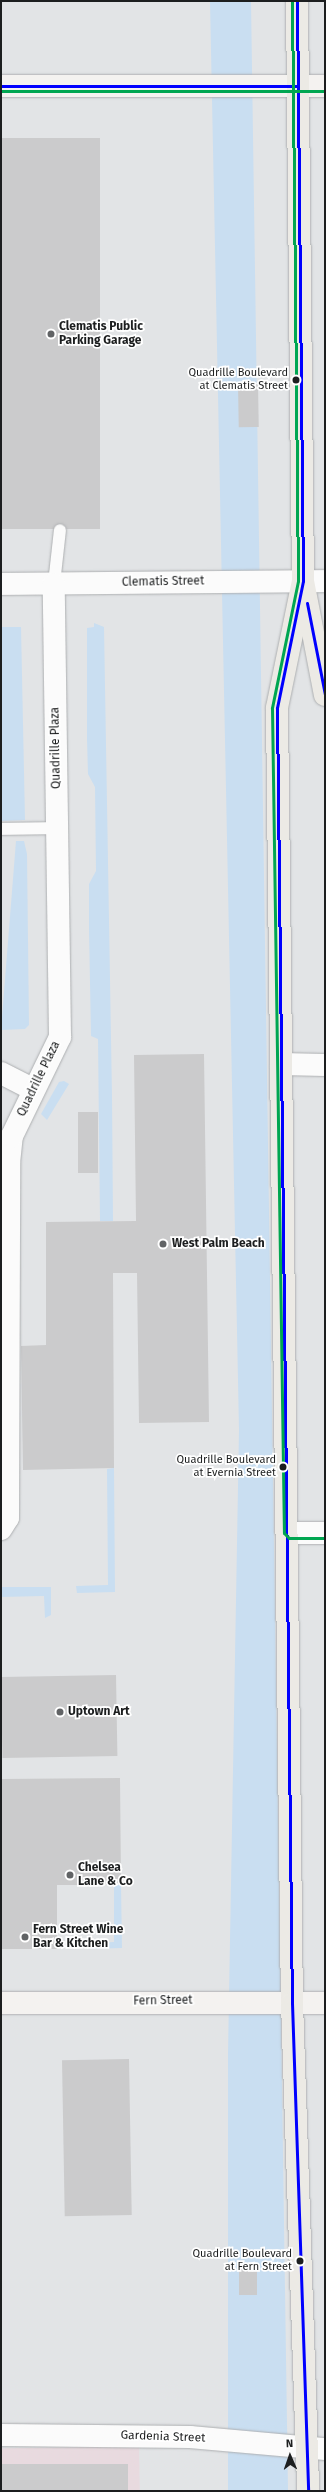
<!DOCTYPE html>
<html>
<head>
<meta charset="utf-8">
<style>
	body { margin:0 }
	#map { position:relative; width:326px; height:2492px; overflow:hidden; background:#e2e4e6; font-family:"Fira Sans",sans-serif }
	div>[style] { position:absolute }
	.commercial>* { inset:0; background:#e8dadf; transform-origin:0 0 }
	.green>* { inset:0; background:#c9def1 }
	.building>* { inset:0; background:#cbcbcc; transform-origin:0 0 }
	.roads { filter:drop-shadow(0 0 1px #adafb1) drop-shadow(0 0 1px #adafb1) }
	.lane>* { height:12px; margin:-6px; padding:0 6px; transform-origin:6px; border-radius:6px; background:#fbfbfb }
	.street>* { height:22px; margin:-11px; padding:0 11px; transform-origin:11px; border-radius:11px; background:#fbfbfb }
	.secondary>* { height:22px; margin:-11px; padding:0 11px; transform-origin:11px; border-radius:11px; background:#f4f2f0 }
	.primary>* { height:22px; margin:-11px; padding:0 11px; transform-origin:11px; border-radius:11px; background:#eceae5 }
	.bus-1>* { height:3px; margin:-1.5px; padding:0 1.5px; transform-origin:1.5px; border-radius:1.5px; background:#00f }
	.bus-2>* { height:3px; margin:-1.5px; padding:0 1.5px; transform-origin:1.5px; border-radius:1.5px; background:#00a651 }
	.dots>* { width:11px; height:11px; translate:-50% -50%; box-sizing:border-box; border:2px solid #fff; border-radius:50% }
	span { translate:-50% -50%; white-space:nowrap; text-align:center; line-height:1.15; -webkit-text-stroke:3.5px #fff; paint-order:stroke }
	.bus-label { font-size:11px; color:#1c1e1f }
	.right { translate:-100% -50%; text-align:right }
	.poi-label { font-size:12px; color:#1c1e1f; font-weight:700 }
	.left { translate:0 -50%; text-align:left }
	.street-label { font-size:12px; color:#1c1e1f }
	.frame { position:absolute; inset:0; border:2px solid #1c1e1f; pointer-events:none }
	.north { position:absolute; left:270px; top:2436px; width:40px; height:40px; -webkit-text-stroke:3px #fff; paint-order:stroke; rotate:358deg; font-size:11px; font-weight:700; line-height:16px; text-align:center; color:#1c1e1f }
	.north::after { content:''; display:block; margin:auto; width:14px; height:18px; background:#1c1e1f; clip-path:polygon(50% 0,100% 100%,50% 72%,0 100%) }
</style>
</head>
<body>
<div id="map">
	<div class="commercial">
		<div style="left:139px;top:2446px;width:45px;height:138px;rotate:89deg"></div>
	</div>
	<div class="green">
		<div style="clip-path:polygon(210px 1px,251px 1px,288px 2491px,228px 2491px,228px 2054px,239px 1430px)"></div>
		<div style="clip-path:polygon(94px 623px,104px 627px,112px 1096px,113px 1221px,100px 1221px,98px 1039px,91px 1036px,89px 929px,89px 884px,96px 871px,95px 787px,88px 774px,87px 739px,87px 628px,94px 627px)"></div>
		<div style="clip-path:polygon(1px 627px,21px 627px,25px 820px,1px 821px)"></div>
		<div style="clip-path:polygon(16px 841px,24px 841px,27px 854px,29px 1025px,25px 1029px,1px 1030px)"></div>
		<div style="clip-path:polygon(64px 1081px,69px 1084px,47px 1120px,41px 1114px,59px 1082px)"></div>
		<div style="clip-path:polygon(114px 1468px,115px 1592px,77px 1593px,76px 1586px,108px 1585px,107px 1469px)"></div>
		<div style="clip-path:polygon(1px 1587px,51px 1587px,51px 1615px,45px 1618px,44px 1596px,1px 1597px)"></div>
		<div style="clip-path:polygon(114px 1884px,121px 1885px,122px 1948px,89px 1949px,89px 1943px,114px 1942px)"></div>
	</div>
	<div class="building">
		<div style="left:100px;top:138px;width:391px;height:99px;rotate:90deg"></div>
		<div style="left:258px;top:384px;width:43px;height:20px;rotate:89deg"></div>
		<div style="clip-path:polygon(204px 1054px,209px 1422px,139px 1423px,137px 1273px,113px 1273px,114px 1468px,23px 1470px,21px 1346px,46px 1345px,46px 1222px,136px 1221px,134px 1055px)"></div>
		<div style="left:78px;top:1112px;width:20px;height:61px"></div>
		<div style="left:116px;top:1675px;width:81px;height:115px;rotate:89deg"></div>
		<div style="clip-path:polygon(120px 1778px,121px 1885px,57px 1885px,57px 1949px,1px 1949px,1px 1779px)"></div>
		<div style="left:129px;top:2059px;width:156px;height:67px;rotate:89deg"></div>
		<div style="left:239px;top:2268px;width:18px;height:27px"></div>
		<div style="left:128px;top:2464px;width:27px;height:127px;rotate:90deg"></div>
	</div>
	<div class="roads">
		<div class="lane">
			<div style="left:54px;top:584px;width:54px;rotate:-83.7deg"></div>
			<div style="left:1px;top:829px;width:56px;rotate:-1deg"></div>
		</div>
		<div class="street">
			<div style="left:1px;top:584px;width:324px;rotate:-0.5deg"></div>
			<div style="left:281px;top:1064px;width:44px;rotate:1.3deg"></div>
			<div style="left:1px;top:1073px;width:36px;rotate:27deg"></div>
			<div style="left:1px;top:1529px;width:13px;rotate:-58deg"></div>
			<div style="left:8px;top:1518px;width:355px;rotate:-89.8deg"></div>
			<div style="left:9px;top:1163px;width:27px;rotate:-84deg"></div>
			<div style="left:12px;top:1136px;width:110px;rotate:-64.1deg"></div>
			<div style="left:60px;top:1037px;width:453px;rotate:-90.8deg"></div>
			<div style="left:289px;top:1533px;width:36px"></div>
			<div style="left:1px;top:2435px;width:189px;rotate:0.6deg"></div>
			<div style="left:190px;top:2437px;width:136px;rotate:5.1deg"></div>
		</div>
		<div class="secondary">
			<div style="left:1px;top:86px;width:324px"></div>
			<div style="left:1px;top:2003px;width:324px"></div>
		</div>
		<div class="primary">
			<div style="left:297px;top:1px;width:580px;rotate:89.41deg"></div>
			<div style="left:303px;top:581px;width:116px;rotate:79.1deg"></div>
			<div style="left:303px;top:581px;width:130px;rotate:101.6deg"></div>
			<div style="left:277px;top:708px;width:1295px;rotate:89.34deg"></div>
			<div style="left:292px;top:2003px;width:488px;rotate:88.1deg"></div>
		</div>
	</div>
	<div class="bus-1">
		<div style="left:297px;top:1px;width:580px;rotate:89.41deg"></div>
		<div style="left:303px;top:581px;width:130px;rotate:101.6deg"></div>
		<div style="left:277px;top:708px;width:1295px;rotate:89.34deg"></div>
		<div style="left:292px;top:2003px;width:488px;rotate:88.1deg"></div>
		<div style="left:1px;top:86px;width:297px"></div>
		<div style="left:307px;top:603px;width:94px;rotate:78.9deg"></div>
	</div>
	<div class="bus-2">
		<div style="left:292px;top:1px;width:580px;rotate:89.41deg"></div>
		<div style="left:298px;top:581px;width:130px;rotate:101.6deg"></div>
		<div style="left:272px;top:708px;width:825px;rotate:89.17deg"></div>
		<div style="left:284px;top:1533px;width:7px;rotate:45deg"></div>
		<div style="left:289px;top:1538px;width:36px"></div>
		<div style="left:1px;top:91px;width:324px"></div>
	</div>
	<div class="dots">
		<div style="left:51px;top:334px;background:#616365"></div>
		<div style="left:296px;top:380px;background:#1c1e1f"></div>
		<div style="left:163px;top:1244px;background:#616365"></div>
		<div style="left:283px;top:1467px;background:#1c1e1f"></div>
		<div style="left:60px;top:1712px;background:#616365"></div>
		<div style="left:70px;top:1875px;background:#616365"></div>
		<div style="left:25px;top:1937px;background:#616365"></div>
		<div style="left:300px;top:2261px;background:#1c1e1f"></div>
	</div>
	<div class="bus-label">
		<span class="right" style="left:288px;top:380px">Quadrille Boulevard<br>at Clematis Street</span>
		<span class="right" style="left:276px;top:1467px">Quadrille Boulevard<br>at Evernia Street</span>
		<span class="right" style="left:292px;top:2261px">Quadrille Boulevard<br>at Fern Street</span>
	</div>
	<div class="poi-label">
		<span class="left" style="left:59px;top:334px">Clematis Public<br>Parking Garage</span>
		<span class="left" style="left:172px;top:1244px">West Palm Beach</span>
		<span class="left" style="left:68px;top:1712px">Uptown Art</span>
		<span class="left" style="left:78px;top:1875px">Chelsea<br>Lane &amp; Co</span>
		<span class="left" style="left:33px;top:1937px">Fern Street Wine<br>Bar &amp; Kitchen</span>
	</div>
	<div class="street-label">
		<span style="left:163px;top:582px;rotate:-1deg">Clematis Street</span>
		<span style="left:56px;top:748px;rotate:-91deg">Quadrille Plaza</span>
		<span style="left:39px;top:1079px;rotate:-64deg">Quadrille Plaza</span>
		<span style="left:163px;top:2001px;rotate:-1deg">Fern Street</span>
		<span style="left:163px;top:2437px;rotate:2deg">Gardenia Street</span>
	</div>
	<div class="frame"></div>
	<div class="north">N</div>
</div>
</body>
</html>
